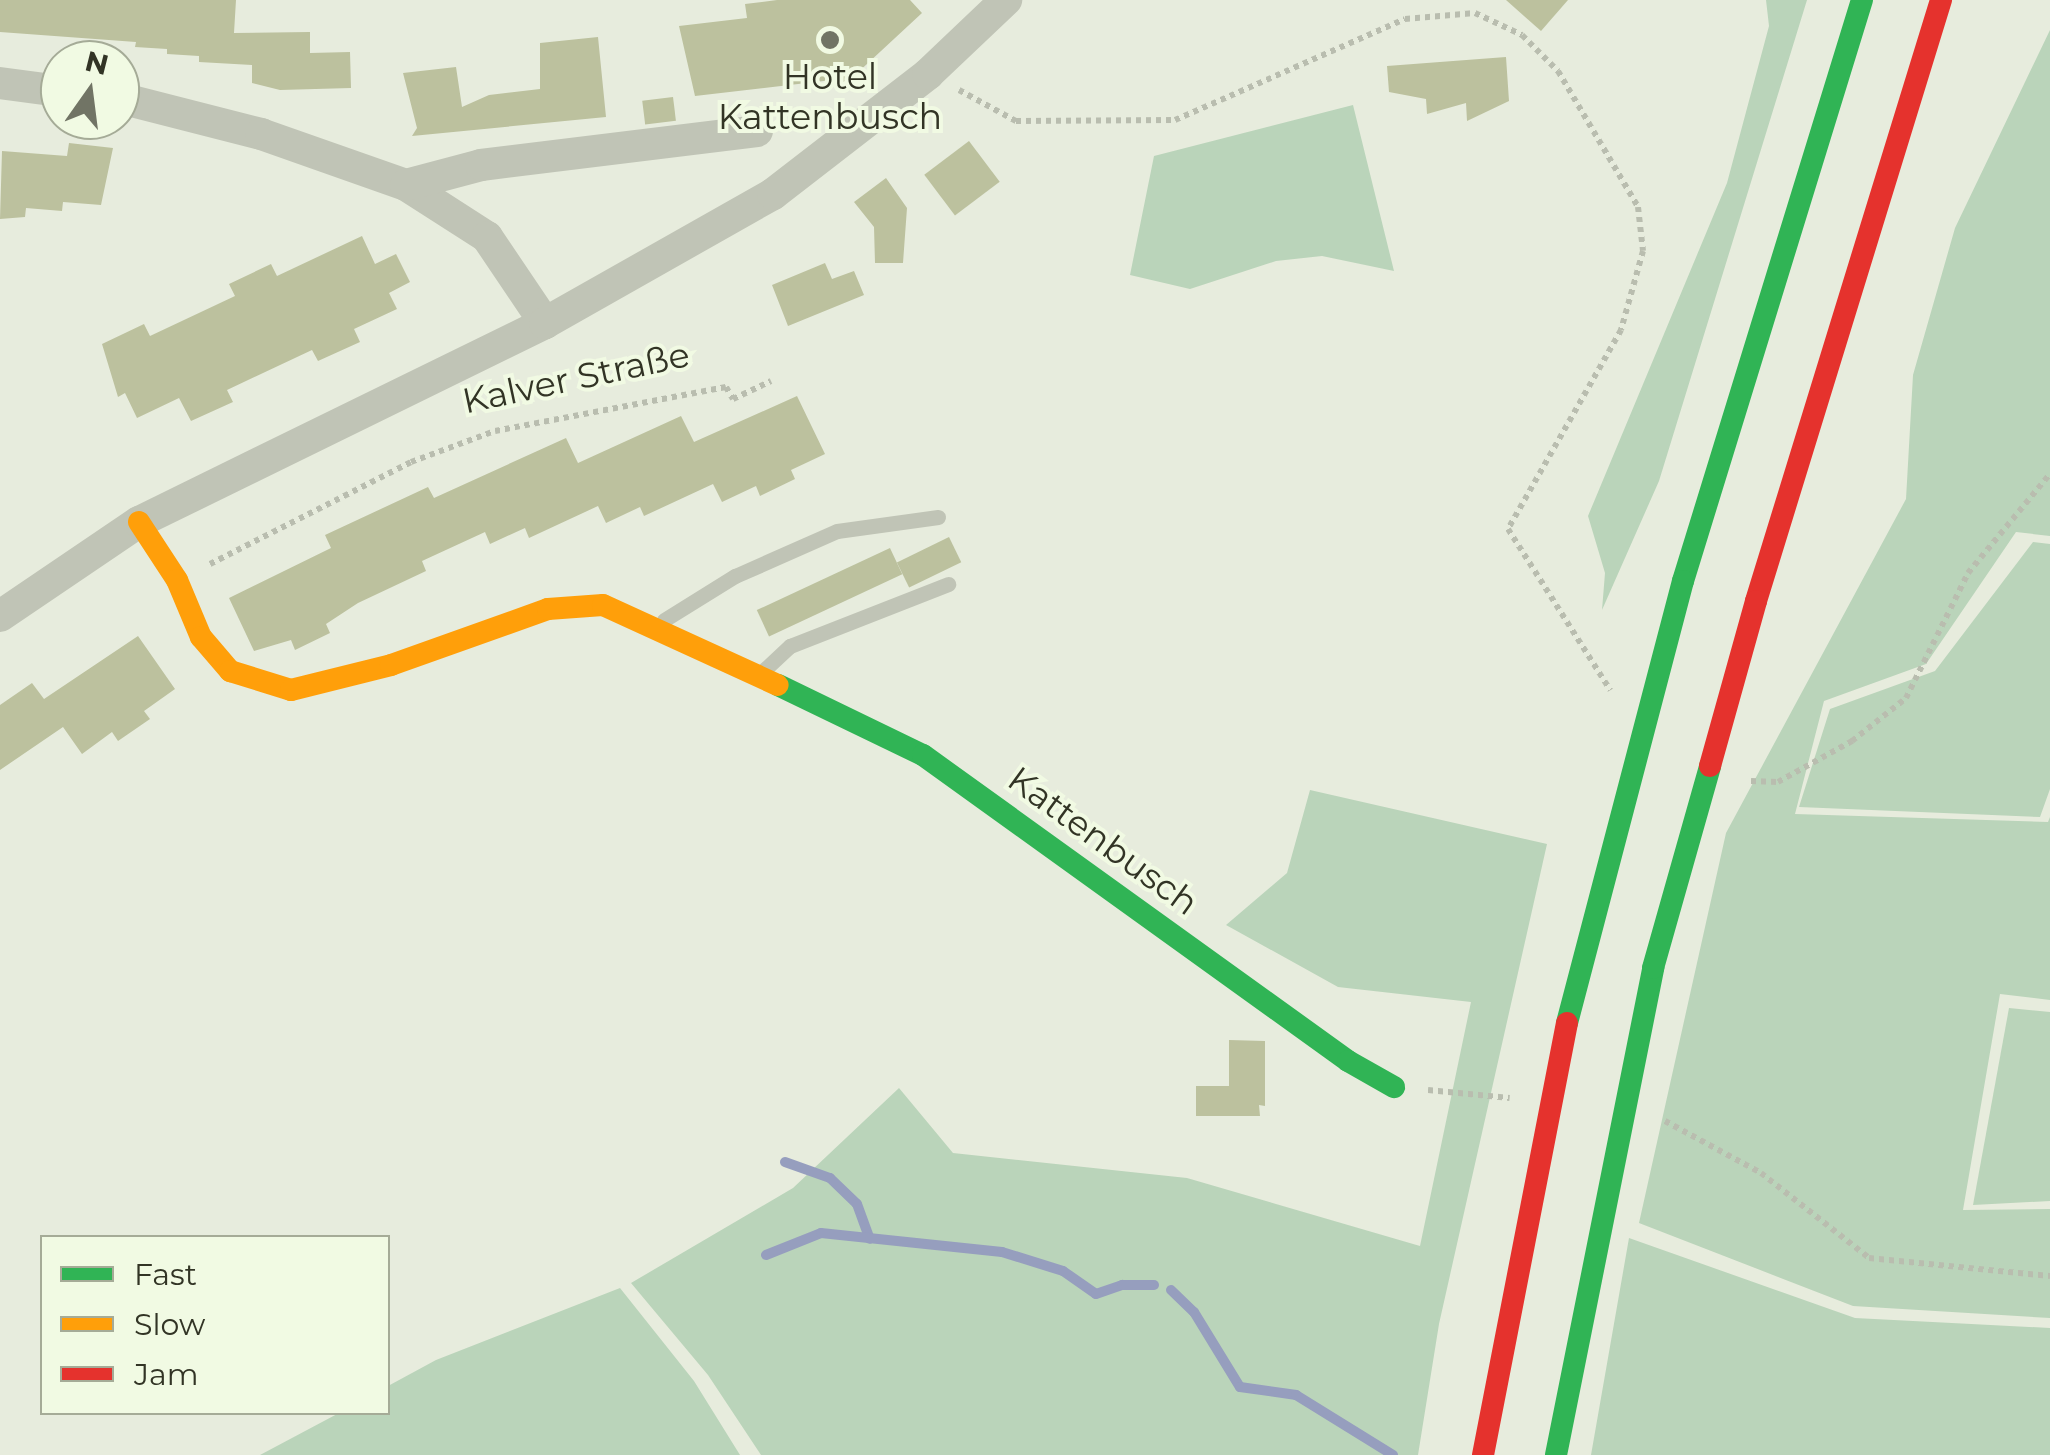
<!DOCTYPE html>
<html>
<head>
<meta charset="utf-8">
<style>
	body { margin:0 }
	#map { position:relative; width:2050px; height:1455px; overflow:hidden; background:#e7ecdd; font-family:Montserrat,sans-serif }
	div>[style] { position:absolute }
	.green>* { inset:0; background:#bad4ba }
	.stream>* { height:10px; margin:-5px; padding:0 5px; transform-origin:5px; border-radius:5px; background:#969ebe }
	.building>* { inset:0; background:#bcc19e; transform-origin:0 0 }
	.path>* { height:6px; margin-top:-3px; transform-origin:0; background:repeating-linear-gradient(90deg,#b9bdaf 0 5px,transparent 0 10px) }
	.lane>* { height:15px; margin:-7.5px; padding:0 7.5px; transform-origin:7.5px; border-radius:7.5px; background:#c0c4b6 }
	.street>* { height:32px; margin:-16px; padding:0 16px; transform-origin:16px; border-radius:16px; background:#c0c4b6 }
	.fast>* { height:22px; margin:-11px; padding:0 11px; transform-origin:11px; border-radius:11px; background:#30b455 }
	.slow>* { height:22px; margin:-11px; padding:0 11px; transform-origin:11px; border-radius:11px; background:#ff9f0a }
	.jam>* { height:22px; margin:-11px; padding:0 11px; transform-origin:11px; border-radius:11px; background:#e5322d }
	.fast-bridge>* { height:22px; margin:-11px; padding:0 11px; transform-origin:11px; border-radius:11px; background:#30b455 }
	.jam-bridge>* { height:22px; margin:-11px; padding:0 11px; transform-origin:11px; border-radius:11px; background:#e5322d }
	.dots>* { width:28px; height:28px; translate:-50% -50%; box-sizing:border-box; border:5px solid #f1fae3; border-radius:50% }
	span { translate:-50% -50%; white-space:nowrap; text-align:center; line-height:1.15; -webkit-text-stroke:8px #f1fae3; paint-order:stroke }
	.poi-label { font-size:35px; color:#323425 }
	.street-label { font-size:35px; color:#323425 }
	.legend { position:absolute; left:40px; top:1235px; width:350px; height:180px; box-sizing:border-box; background:#f1fae3; border:2px solid #a5ab97; margin:0; padding:12px 18px; list-style:none; font-size:30px; color:#323425 }
	.legend li { display:flex; align-items:center; gap:20px; height:50px }
	.legend b { width:50px; border:2px solid #a5ab97 }
	.north { position:absolute; left:40px; top:40px; width:100px; height:100px; box-sizing:border-box; background:#f1fae3; border:2px solid #a5ab97; border-radius:50%; rotate:14deg; font-size:28px; font-weight:700; line-height:40px; text-align:center; color:#323425 }
	.north::after { content:''; display:block; margin:auto; width:35px; height:45px; background:#717465; clip-path:polygon(50% 0,100% 100%,50% 72%,0 100%) }
</style>
</head>
<body>
<div id="map">
	<div class="green">
		<div style="clip-path:polygon(1766px 0,1807px 0,1659px 481px,1602px 610px,1605px 573px,1588px 516px,1727px 183px,1769px 26px)"></div>
		<div style="clip-path:polygon(2050px 30px,2050px 536px,2016px 532px,1926px 664px,1824px 701px,1795px 814px,2048px 822px,2050px 817px,2050px 1000px,2000px 994px,1963px 1210px,2050px 1209px,2050px 1318px,1853px 1306px,1639px 1223px,1726px 833px,1906px 499px,1913px 375px,1955px 228px)"></div>
		<div style="clip-path:polygon(1353px 105px,1394px 271px,1322px 256px,1276px 261px,1190px 289px,1130px 275px,1154px 156px)"></div>
		<div style="clip-path:polygon(2033px 542px,2050px 544px,2050px 789px,2040px 817px,1799px 807px,1830px 709px,1935px 671px)"></div>
		<div style="clip-path:polygon(1310px 790px,1547px 844px,1439px 1324px,1418px 1455px,761px 1455px,708px 1375px,631px 1283px,793px 1188px,899px 1088px,953px 1153px,1187px 1178px,1420px 1246px,1471px 1002px,1338px 987px,1226px 925px,1287px 873px)"></div>
		<div style="clip-path:polygon(2009px 1008px,2050px 1012px,2050px 1201px,1973px 1205px)"></div>
		<div style="clip-path:polygon(1629px 1238px,1855px 1318px,2050px 1328px,2050px 1455px,1591px 1455px)"></div>
		<div style="clip-path:polygon(620px 1288px,694px 1381px,740px 1455px,260px 1455px,339px 1413px,388px 1412px,388px 1386px,436px 1360px)"></div>
	</div>
	<div class="stream">
		<div style="left:785px;top:1162px;width:48px;rotate:19.6deg"></div>
		<div style="left:830px;top:1178px;width:37px;rotate:44deg"></div>
		<div style="left:857px;top:1204px;width:37px;rotate:70deg"></div>
		<div style="left:766px;top:1255px;width:59px;rotate:-21.8deg"></div>
		<div style="left:821px;top:1233px;width:182px;rotate:6deg"></div>
		<div style="left:1002px;top:1252px;width:64px;rotate:17.3deg"></div>
		<div style="left:1063px;top:1271px;width:40px;rotate:34.9deg"></div>
		<div style="left:1096px;top:1294px;width:28px;rotate:-19deg"></div>
		<div style="left:1122px;top:1285px;width:32px"></div>
		<div style="left:1171px;top:1290px;width:32px;rotate:44deg"></div>
		<div style="left:1194px;top:1312px;width:88px;rotate:58.5deg"></div>
		<div style="left:1240px;top:1387px;width:57px;rotate:8.1deg"></div>
		<div style="left:1296px;top:1395px;width:114px;rotate:31.7deg"></div>
	</div>
	<div class="building">
		<div style="clip-path:polygon(0 0,236px 0,234px 33px,310px 32px,310px 53px,350px 52px,351px 88px,280px 90px,252px 83px,252px 65px,199px 62px,199px 56px,167px 54px,167px 49px,135px 47px,136px 42px,0 32px)"></div>
		<div style="clip-path:polygon(777px 0,910px 0,922px 13px,840px 89px,832px 80px,695px 96px,679px 26px,747px 18px,745px 4px)"></div>
		<div style="clip-path:polygon(1506px 0,1568px 0,1541px 31px)"></div>
		<div style="clip-path:polygon(598px 37px,606px 117px,412px 136px,417px 128px,403px 73px,456px 67px,462px 107px,489px 95px,540px 89px,540px 43px)"></div>
		<div style="clip-path:polygon(1506px 57px,1509px 101px,1467px 121px,1466px 103px,1427px 114px,1426px 99px,1389px 92px,1387px 66px)"></div>
		<div style="left:673px;top:97px;width:24px;height:31px;rotate:83deg"></div>
		<div style="left:969px;top:141px;width:51px;height:56px;rotate:53deg"></div>
		<div style="clip-path:polygon(69px 143px,113px 148px,101px 205px,63px 202px,62px 211px,26px 208px,25px 217px,0 219px,2px 151px,67px 156px)"></div>
		<div style="clip-path:polygon(886px 178px,907px 208px,903px 263px,875px 263px,874px 227px,854px 202px)"></div>
		<div style="clip-path:polygon(362px 236px,375px 264px,396px 254px,410px 282px,389px 293px,397px 309px,354px 329px,360px 342px,318px 361px,312px 350px,227px 390px,233px 402px,191px 421px,179px 398px,137px 418px,125px 393px,118px 397px,102px 344px,144px 324px,150px 336px,235px 296px,229px 284px,271px 264px,277px 276px)"></div>
		<div style="clip-path:polygon(825px 263px,832px 279px,854px 271px,864px 295px,788px 326px,772px 285px)"></div>
		<div style="clip-path:polygon(797px 396px,825px 454px,791px 470px,795px 479px,760px 496px,756px 486px,722px 502px,713px 484px,644px 516px,640px 507px,606px 523px,598px 506px,529px 538px,525px 528px,490px 544px,485px 532px,422px 561px,426px 571px,358px 603px,326px 624px,330px 633px,295px 650px,291px 640px,254px 651px,229px 598px,331px 548px,325px 535px,428px 487px,434px 498px,566px 438px,578px 463px,681px 416px,694px 442px)"></div>
		<div style="left:949px;top:537px;width:28px;height:58px;rotate:64deg"></div>
		<div style="left:890px;top:548px;width:29px;height:147px;rotate:65deg"></div>
		<div style="clip-path:polygon(138px 636px,175px 689px,144px 711px,150px 719px,118px 741px,112px 732px,82px 754px,63px 727px,0 770px,0 705px,32px 683px,44px 699px)"></div>
		<div style="clip-path:polygon(1229px 1040px,1265px 1041px,1265px 1106px,1259px 1105px,1260px 1116px,1196px 1116px,1196px 1086px,1229px 1086px)"></div>
	</div>
	<div class="path">
		<div style="left:959px;top:90px;width:65px;rotate:28.5deg"></div>
		<div style="left:1016px;top:121px;width:159px;rotate:-0.4deg"></div>
		<div style="left:1175px;top:120px;width:251px;rotate:-23.7deg"></div>
		<div style="left:1405px;top:19px;width:70px;rotate:-4.9deg"></div>
		<div style="left:1475px;top:13px;width:52px;rotate:25.1deg"></div>
		<div style="left:1522px;top:35px;width:51px;rotate:45deg"></div>
		<div style="left:1558px;top:71px;width:158px;rotate:59.5deg"></div>
		<div style="left:1638px;top:207px;width:44px;rotate:83.5deg"></div>
		<div style="left:1643px;top:251px;width:82px;rotate:105.6deg"></div>
		<div style="left:1621px;top:330px;width:229px;rotate:119.6deg"></div>
		<div style="left:1508px;top:529px;width:191px;rotate:57.6deg"></div>
		<div style="left:210px;top:564px;width:225px;rotate:-26.9deg"></div>
		<div style="left:411px;top:462px;width:90px;rotate:-20.3deg"></div>
		<div style="left:495px;top:431px;width:235px;rotate:-10.8deg"></div>
		<div style="left:726px;top:387px;width:14px;rotate:60deg"></div>
		<div style="left:733px;top:399px;width:42px;rotate:-25.3deg"></div>
		<div style="left:1751px;top:781px;width:27px;rotate:2deg"></div>
		<div style="left:1778px;top:782px;width:85px;rotate:-29deg"></div>
		<div style="left:1852px;top:741px;width:69px;rotate:-38.5deg"></div>
		<div style="left:1906px;top:698px;width:140px;rotate:-63.6deg"></div>
		<div style="left:1968px;top:573px;width:129px;rotate:-50.4deg"></div>
		<div style="left:1428px;top:1090px;width:82px;rotate:5.6deg"></div>
		<div style="left:1665px;top:1121px;width:109px;rotate:28.4deg"></div>
		<div style="left:1761px;top:1173px;width:137px;rotate:38.2deg"></div>
		<div style="left:1869px;top:1258px;width:182px;rotate:5.7deg"></div>
	</div>
	<div class="lane">
		<div style="left:664px;top:620px;width:84px;rotate:-31.8deg"></div>
		<div style="left:735px;top:576px;width:111px;rotate:-23.8deg"></div>
		<div style="left:837px;top:531px;width:102px;rotate:-7.9deg"></div>
		<div style="left:763px;top:671px;width:37px;rotate:-43deg"></div>
		<div style="left:790px;top:646px;width:170px;rotate:-21.4deg"></div>
	</div>
	<div class="street">
		<div style="left:0;top:83px;width:61px;rotate:7.6deg"></div>
		<div style="left:120px;top:98px;width:146px;rotate:14.3deg"></div>
		<div style="left:261px;top:134px;width:154px;rotate:19.4deg"></div>
		<div style="left:406px;top:185px;width:96px;rotate:32.7deg"></div>
		<div style="left:487px;top:237px;width:104px;rotate:56deg"></div>
		<div style="left:406px;top:185px;width:78px;rotate:-14.9deg"></div>
		<div style="left:481px;top:165px;width:278px;rotate:-7deg"></div>
		<div style="left:0;top:616px;width:168px;rotate:-34.1deg"></div>
		<div style="left:139px;top:522px;width:452px;rotate:-26.1deg"></div>
		<div style="left:545px;top:323px;width:262px;rotate:-29.5deg"></div>
		<div style="left:773px;top:194px;width:196px;rotate:-37.7deg"></div>
		<div style="left:928px;top:74px;width:108px;rotate:-43.5deg"></div>
	</div>
	<div class="fast">
		<div style="left:1683px;top:581px;width:608px;rotate:-72.88deg"></div>
		<div style="left:778px;top:685px;width:161px;rotate:25.8deg"></div>
		<div style="left:923px;top:755px;width:524px;rotate:35.75deg"></div>
		<div style="left:1348px;top:1061px;width:53px;rotate:29.5deg"></div>
	</div>
	<div class="slow">
		<div style="left:139px;top:522px;width:69px;rotate:56.8deg"></div>
		<div style="left:177px;top:580px;width:62px;rotate:67.2deg"></div>
		<div style="left:201px;top:637px;width:45px;rotate:49.5deg"></div>
		<div style="left:230px;top:671px;width:64px;rotate:17.3deg"></div>
		<div style="left:291px;top:690px;width:103px;rotate:-14deg"></div>
		<div style="left:391px;top:665px;width:167px;rotate:-19.6deg"></div>
		<div style="left:548px;top:609px;width:55px;rotate:-4.2deg"></div>
		<div style="left:603px;top:605px;width:192px;rotate:24.6deg"></div>
	</div>
	<div class="jam">
		<div style="left:1756px;top:601px;width:629px;rotate:-72.89deg"></div>
	</div>
	<div class="fast-bridge">
		<div style="left:1567px;top:1023px;width:457px;rotate:-75.3deg"></div>
		<div style="left:1556px;top:1455px;width:497px;rotate:-78.7deg"></div>
		<div style="left:1653px;top:968px;width:210px;rotate:-74.2deg"></div>
	</div>
	<div class="jam-bridge">
		<div style="left:1710px;top:766px;width:171px;rotate:-74.4deg"></div>
		<div style="left:1483px;top:1455px;width:440px;rotate:-79deg"></div>
	</div>
	<div class="dots">
		<div style="left:830px;top:40px;background:#717465"></div>
	</div>
	<div class="poi-label">
		<span style="left:830px;top:97px">Hotel<br>Kattenbusch</span>
	</div>
	<div class="street-label">
		<span style="left:576px;top:378px;rotate:-12deg">Kalver Straße</span>
		<span style="left:1103px;top:841px;rotate:36deg">Kattenbusch</span>
	</div>
	<ul class="legend">
	<li><b style="height:12px;background:#30b455"></b>Fast</li>
	<li><b style="height:12px;background:#ff9f0a"></b>Slow</li>
	<li><b style="height:12px;background:#e5322d"></b>Jam</li>
	</ul>
	<div class="north">N</div>
</div>
</body>
</html>
